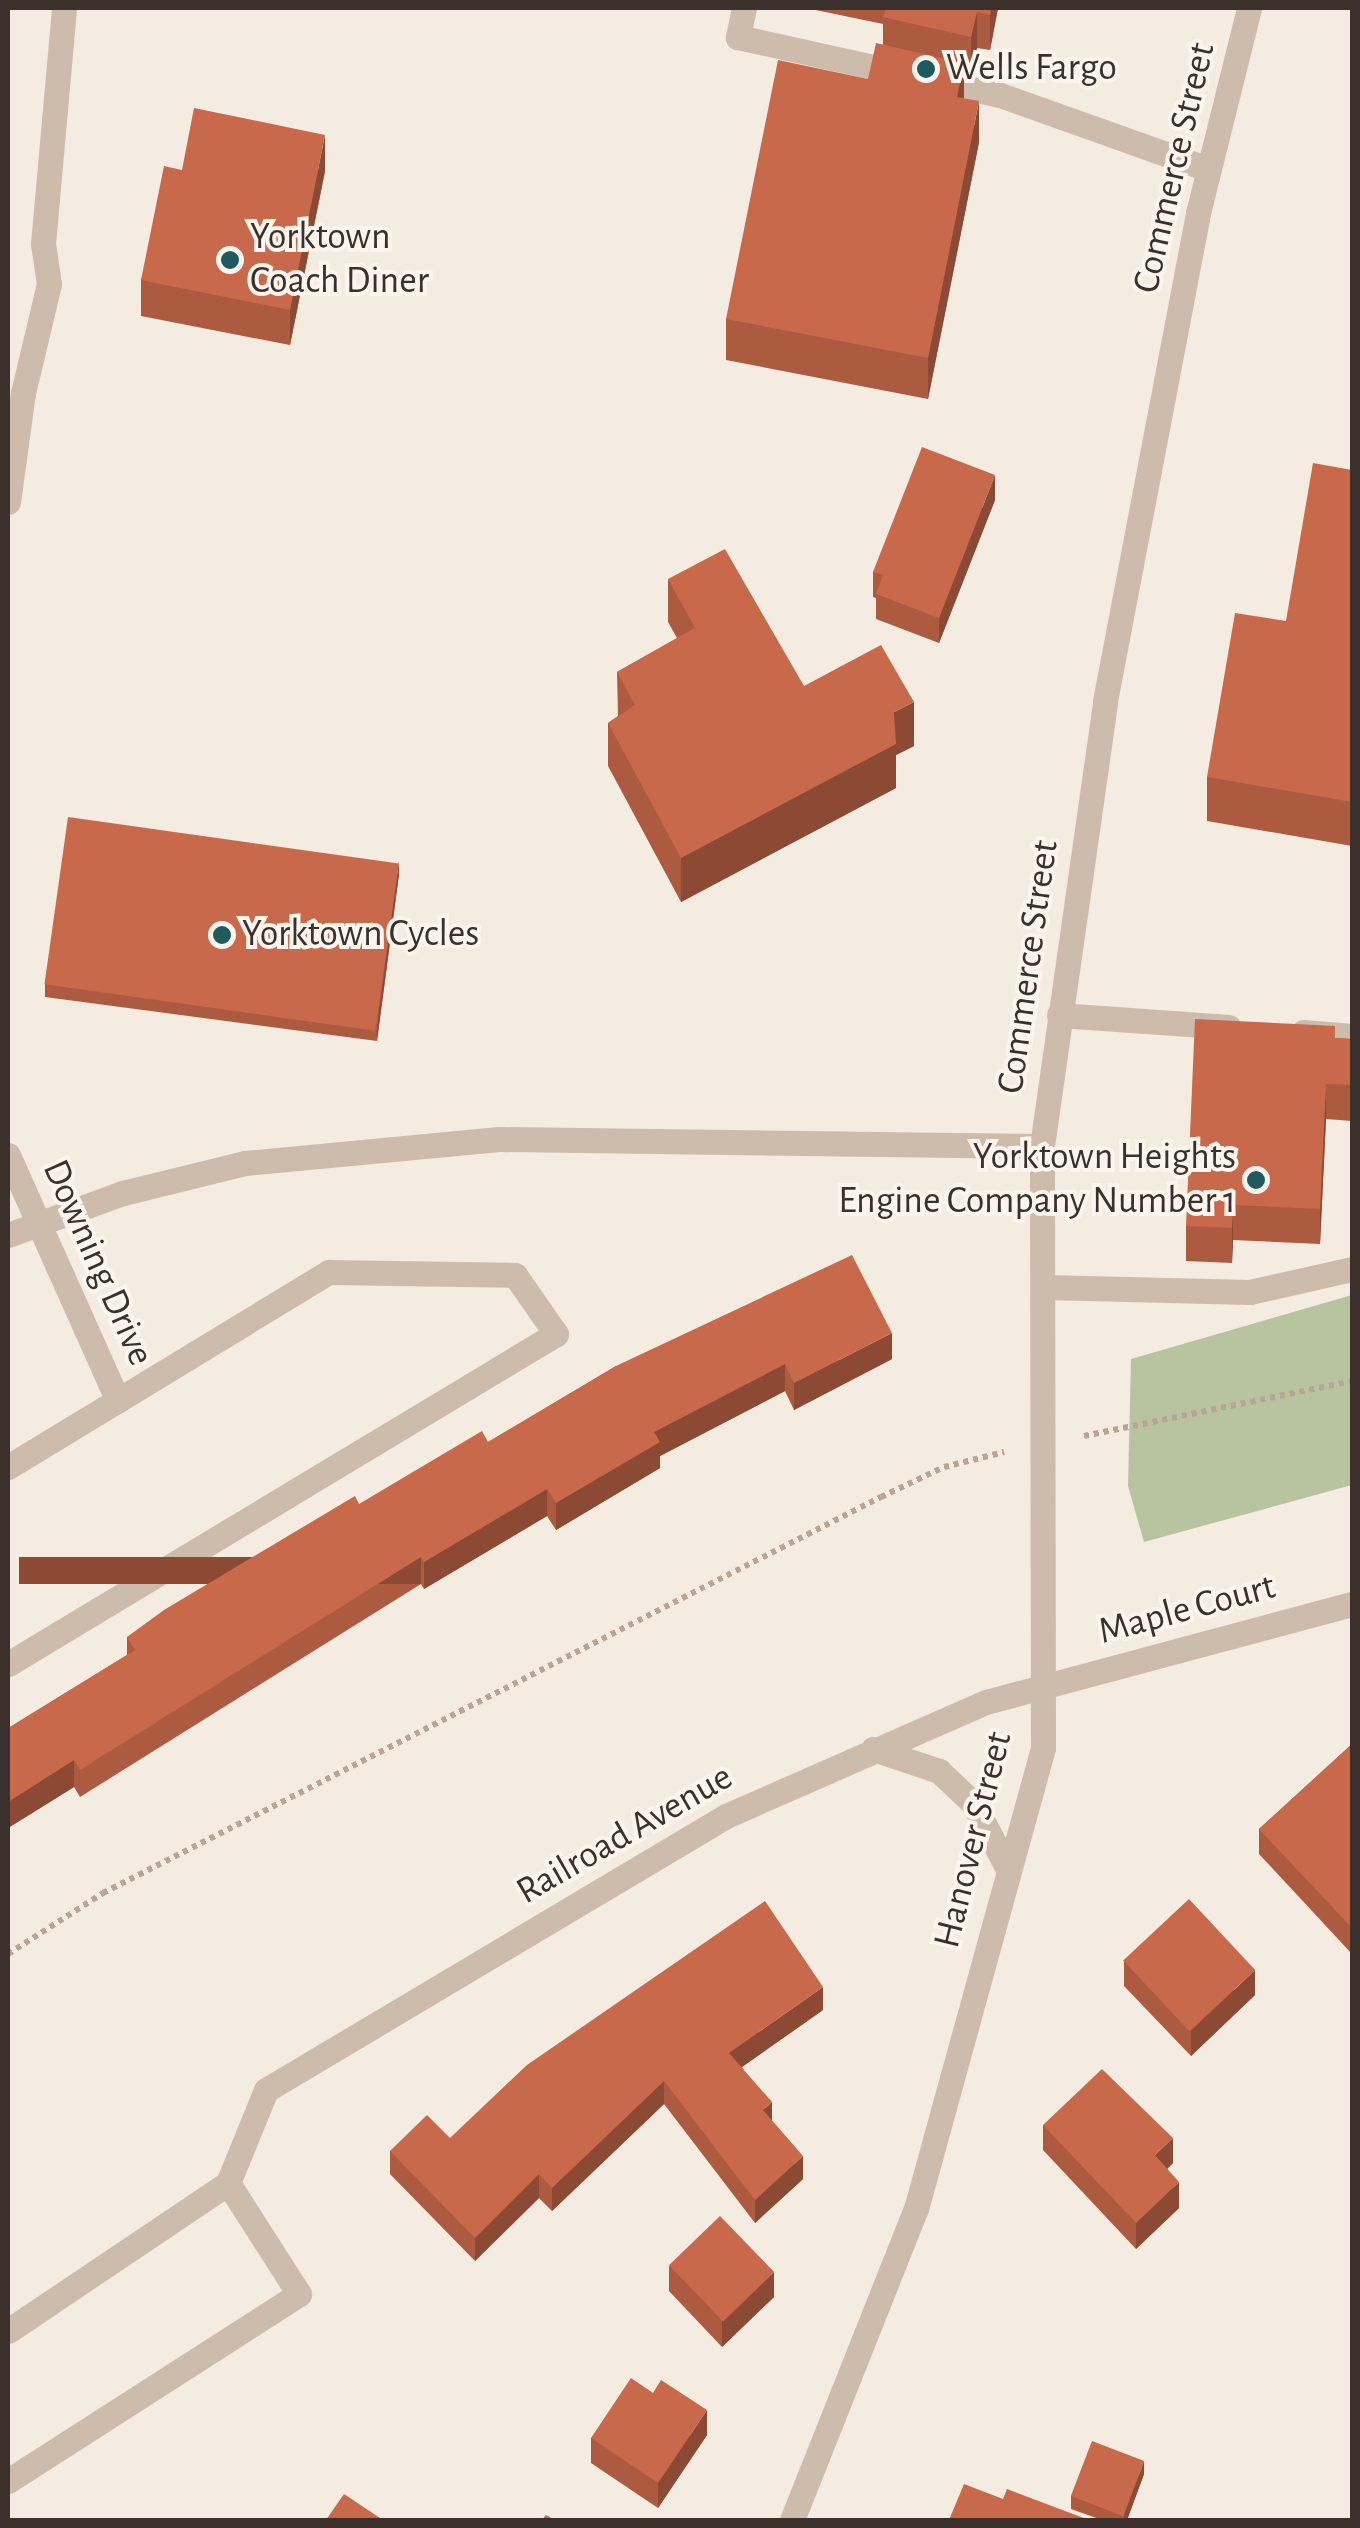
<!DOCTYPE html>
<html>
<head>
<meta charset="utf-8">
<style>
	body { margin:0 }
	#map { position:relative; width:1360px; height:2528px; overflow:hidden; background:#f4ebe1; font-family:"Alegreya Sans",sans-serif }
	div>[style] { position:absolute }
	.green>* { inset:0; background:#b8c4a0 }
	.path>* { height:6px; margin-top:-3px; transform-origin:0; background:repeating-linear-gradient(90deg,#b9a596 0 5px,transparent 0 10px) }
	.minor>* { height:25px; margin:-12.5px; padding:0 12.5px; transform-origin:12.5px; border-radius:12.5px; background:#cdbbac }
	.wall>* { inset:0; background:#ac5a40 }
	.shaded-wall>* { inset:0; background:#8c4a34; transform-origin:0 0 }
	.building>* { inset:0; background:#c8694b; transform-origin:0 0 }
	.dots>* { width:28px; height:28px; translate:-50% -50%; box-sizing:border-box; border:5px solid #fbf5ee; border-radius:50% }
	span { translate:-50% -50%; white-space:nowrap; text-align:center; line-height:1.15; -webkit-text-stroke:8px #fbf5ee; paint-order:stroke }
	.poi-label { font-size:38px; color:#3b302b }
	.left { translate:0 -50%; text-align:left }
	.right { translate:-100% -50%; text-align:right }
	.street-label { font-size:38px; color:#3b302b }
	.frame { position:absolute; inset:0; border:10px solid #3b302b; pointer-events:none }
</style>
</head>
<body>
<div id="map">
	<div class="green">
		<div style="clip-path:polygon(1352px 1295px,1352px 1485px,1144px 1542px,1128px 1486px,1131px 1359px)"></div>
	</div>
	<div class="path">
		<div style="left:1084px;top:1436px;width:274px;rotate:-11.6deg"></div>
		<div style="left:8px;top:1954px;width:113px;rotate:-32.7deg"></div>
		<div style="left:103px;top:1893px;width:873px;rotate:-26.98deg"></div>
		<div style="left:881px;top:1497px;width:70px;rotate:-25.5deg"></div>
		<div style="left:944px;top:1467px;width:62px;rotate:-14deg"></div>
	</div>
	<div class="minor">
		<div style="left:744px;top:8px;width:30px;rotate:102deg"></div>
		<div style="left:738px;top:37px;width:268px;rotate:12.5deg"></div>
		<div style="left:1000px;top:95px;width:221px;rotate:19.6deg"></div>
		<div style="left:8px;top:502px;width:110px;rotate:-82.2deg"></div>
		<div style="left:23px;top:393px;width:112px;rotate:-76.6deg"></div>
		<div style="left:49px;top:284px;width:40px;rotate:-98.5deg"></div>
		<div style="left:43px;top:244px;width:237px;rotate:-84.9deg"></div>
		<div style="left:1059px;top:1015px;width:170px;rotate:4deg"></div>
		<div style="left:1303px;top:1032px;width:49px;rotate:4.7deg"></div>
		<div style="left:8px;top:1155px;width:269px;rotate:65.9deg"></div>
		<div style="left:8px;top:1235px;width:122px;rotate:-20.1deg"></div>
		<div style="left:123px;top:1193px;width:126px;rotate:-13.8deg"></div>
		<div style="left:245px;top:1163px;width:255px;rotate:-5.4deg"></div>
		<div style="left:499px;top:1139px;width:543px;rotate:0.74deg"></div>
		<div style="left:1044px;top:1287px;width:206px;rotate:1.4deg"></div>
		<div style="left:1250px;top:1292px;width:105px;rotate:-12.7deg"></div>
		<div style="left:8px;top:1467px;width:376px;rotate:-31.3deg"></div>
		<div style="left:329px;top:1272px;width:186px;rotate:0.9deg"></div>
		<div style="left:515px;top:1275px;width:72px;rotate:55.2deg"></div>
		<div style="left:556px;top:1334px;width:640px;rotate:148.94deg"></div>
		<div style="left:873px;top:1749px;width:70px;rotate:18.4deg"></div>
		<div style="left:939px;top:1771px;width:47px;rotate:43.3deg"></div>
		<div style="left:973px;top:1803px;width:75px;rotate:62.1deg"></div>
		<div style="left:8px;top:2331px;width:265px;rotate:-33.9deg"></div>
		<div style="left:228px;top:2183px;width:100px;rotate:-67.8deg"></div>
		<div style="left:266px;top:2090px;width:535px;rotate:-30.78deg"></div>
		<div style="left:726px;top:1816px;width:284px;rotate:-23.7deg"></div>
		<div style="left:986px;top:1702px;width:379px;rotate:-15deg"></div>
		<div style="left:8px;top:2481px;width:346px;rotate:-32.7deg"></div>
		<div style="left:299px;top:2294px;width:132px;rotate:-122.6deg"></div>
		<div style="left:792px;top:2520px;width:335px;rotate:-68.3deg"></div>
		<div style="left:916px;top:2209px;width:478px;rotate:-74.6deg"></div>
		<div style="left:1043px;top:1748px;width:602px;rotate:-90.1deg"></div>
		<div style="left:1042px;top:1146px;width:449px;rotate:-81.9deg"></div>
		<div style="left:1105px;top:701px;width:497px;rotate:-79.2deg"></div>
		<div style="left:1198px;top:213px;width:211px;rotate:-76deg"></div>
	</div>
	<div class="wall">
		<div style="clip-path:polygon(806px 8px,998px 8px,990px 50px,977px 48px,971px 72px,964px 70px,964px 98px,979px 142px,928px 399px,726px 360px,726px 319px,868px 79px,883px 45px,883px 24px)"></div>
		<div style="clip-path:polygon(182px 170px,325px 171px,290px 345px,141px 316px,141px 280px)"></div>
		<div style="clip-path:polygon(1352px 470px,1352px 846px,1207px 821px,1207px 777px,1286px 621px)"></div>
		<div style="clip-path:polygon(995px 500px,939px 643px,876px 619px,876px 598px,873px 597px,873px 572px)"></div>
		<div style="clip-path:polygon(668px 579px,804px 686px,914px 746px,896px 755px,896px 788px,681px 902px,608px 766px,608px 723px,618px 716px,617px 672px,677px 638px,668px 622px)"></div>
		<div style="clip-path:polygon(399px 874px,377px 1041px,45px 997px,45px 984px)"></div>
		<div style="clip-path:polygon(1335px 1038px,1352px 1039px,1352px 1121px,1326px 1119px,1320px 1244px,1233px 1240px,1232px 1263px,1186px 1261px,1186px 1226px)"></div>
		<div style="clip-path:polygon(892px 1359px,794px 1410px,785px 1391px,660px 1456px,660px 1468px,556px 1530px,547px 1516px,424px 1589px,421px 1584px,80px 1797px,74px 1787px,8px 1828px,8px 1722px,10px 1727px,127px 1655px,127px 1637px,488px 1442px,616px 1366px)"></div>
		<div style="clip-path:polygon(1352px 1744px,1352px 1954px,1259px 1854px,1259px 1829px)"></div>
		<div style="clip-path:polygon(1124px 1961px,1255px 1995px,1191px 2056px,1124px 1986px)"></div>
		<div style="clip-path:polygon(823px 2010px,742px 2067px,803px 2179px,755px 2223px,664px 2104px,552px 2211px,539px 2198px,475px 2261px,390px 2174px,390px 2151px,450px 2138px)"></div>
		<div style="clip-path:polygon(1043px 2125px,1173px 2163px,1167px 2169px,1179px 2208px,1136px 2249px,1043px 2150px)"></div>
		<div style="clip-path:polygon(669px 2266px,774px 2297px,722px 2347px,669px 2291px)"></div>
		<div style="clip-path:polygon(707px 2435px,658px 2508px,591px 2463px,591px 2438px)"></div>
		<div style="clip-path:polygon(1144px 2474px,1127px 2520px,1102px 2520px,1071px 2509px,1071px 2496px)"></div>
	</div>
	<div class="shaded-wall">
		<div style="clip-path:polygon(991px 8px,998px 8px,990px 50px,990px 15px)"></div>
		<div style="clip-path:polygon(977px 12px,977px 48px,971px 72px,971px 37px)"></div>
		<div style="clip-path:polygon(964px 63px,964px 104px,957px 97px)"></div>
		<div style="clip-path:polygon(979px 101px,979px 142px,928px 399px,928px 358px)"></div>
		<div style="clip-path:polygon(325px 135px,325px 171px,290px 345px,290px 310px)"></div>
		<div style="clip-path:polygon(995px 475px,995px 500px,939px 643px,939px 618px)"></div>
		<div style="clip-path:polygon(914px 702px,914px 746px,896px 755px,896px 788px,681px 902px,681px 858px,894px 712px)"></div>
		<div style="clip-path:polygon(399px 861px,399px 874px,377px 1041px,377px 1028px)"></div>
		<div style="clip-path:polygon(1326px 1084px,1326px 1119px,1320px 1244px,1320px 1209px)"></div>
		<div style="clip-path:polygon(1233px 1205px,1233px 1240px,1232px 1263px,1232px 1228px)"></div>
		<div style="clip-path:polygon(892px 1333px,892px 1359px,794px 1410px,794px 1383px)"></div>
		<div style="clip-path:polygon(785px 1364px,785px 1391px,660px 1456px,660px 1468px,556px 1530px,556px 1503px,654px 1432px)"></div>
		<div style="clip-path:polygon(547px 1489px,547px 1516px,424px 1589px,424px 1562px)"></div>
		<div style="left:421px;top:1557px;width:27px;height:402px;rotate:90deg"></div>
		<div style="clip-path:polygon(74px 1760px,74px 1787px,8px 1828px,8px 1802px)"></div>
		<div style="clip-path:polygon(1255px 1970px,1255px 1995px,1191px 2056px,1191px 2031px)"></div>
		<div style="clip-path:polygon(823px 1987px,823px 2010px,729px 2076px,729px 2053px)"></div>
		<div style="clip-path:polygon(664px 2081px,664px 2104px,552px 2211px,552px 2188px)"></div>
		<div style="clip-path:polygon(772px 2102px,772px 2125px,763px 2110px)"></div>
		<div style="clip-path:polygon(1173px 2138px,1173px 2163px,1155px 2181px,1155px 2155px)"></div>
		<div style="clip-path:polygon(803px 2156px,803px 2179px,755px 2223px,755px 2200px)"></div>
		<div style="clip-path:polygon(539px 2174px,539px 2198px,475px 2261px,475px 2238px)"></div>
		<div style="clip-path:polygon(1179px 2182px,1179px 2208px,1136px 2249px,1136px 2223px)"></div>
		<div style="clip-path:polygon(774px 2272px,774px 2297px,722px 2347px,722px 2321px)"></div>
		<div style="clip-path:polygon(707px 2410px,707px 2435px,658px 2508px,658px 2483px)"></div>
		<div style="clip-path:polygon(1144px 2461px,1144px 2474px,1127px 2520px,1124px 2520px,1124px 2515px)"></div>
	</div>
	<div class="building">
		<div style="clip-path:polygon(886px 8px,991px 8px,990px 15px,977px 12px,971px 37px,883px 17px)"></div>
		<div style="clip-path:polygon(876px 43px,964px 63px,957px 97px,979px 101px,928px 358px,726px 319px,778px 60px,868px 79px)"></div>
		<div style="clip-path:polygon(194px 108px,325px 135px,290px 310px,141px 280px,164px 166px,182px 170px)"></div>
		<div style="clip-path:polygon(922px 447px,995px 475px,939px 618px,876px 594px,883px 575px,873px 572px)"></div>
		<div style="clip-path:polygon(1313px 463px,1352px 470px,1352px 802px,1207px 777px,1235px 613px,1286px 621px)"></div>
		<div style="clip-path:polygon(725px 549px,804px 686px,881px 645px,914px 702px,894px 712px,896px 744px,681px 858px,608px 723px,635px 705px,617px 672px,695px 628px,668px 579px)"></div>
		<div style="left:68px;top:817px;width:334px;height:169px;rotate:8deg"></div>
		<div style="clip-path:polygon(1195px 1019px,1335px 1026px,1335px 1038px,1352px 1039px,1352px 1085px,1326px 1084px,1320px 1209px,1233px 1205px,1232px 1228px,1186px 1226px)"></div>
		<div style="clip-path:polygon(852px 1255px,892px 1333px,794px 1383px,785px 1364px,654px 1432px,660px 1442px,556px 1503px,547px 1489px,424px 1562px,421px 1557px,80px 1770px,74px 1760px,8px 1802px,8px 1722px,10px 1727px,135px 1650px,127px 1637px,164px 1610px,355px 1496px,359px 1504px,482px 1431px,488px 1442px,616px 1366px)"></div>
		<div style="clip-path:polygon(1352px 1744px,1352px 1928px,1259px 1829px)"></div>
		<div style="left:1189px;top:1899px;width:97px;height:90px;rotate:47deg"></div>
		<div style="clip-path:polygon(765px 1901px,823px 1987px,729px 2053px,772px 2102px,763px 2110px,803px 2156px,755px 2200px,664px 2081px,552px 2188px,539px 2174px,475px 2238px,390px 2151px,427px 2115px,450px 2138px,527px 2065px)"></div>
		<div style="clip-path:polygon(1102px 2069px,1173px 2138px,1155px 2155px,1179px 2182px,1136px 2223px,1043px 2125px)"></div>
		<div style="left:720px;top:2216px;width:78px;height:71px;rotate:46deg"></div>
		<div style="clip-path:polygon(631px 2378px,653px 2393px,661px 2380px,707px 2410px,658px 2483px,591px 2438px)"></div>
		<div style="left:1092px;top:2441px;width:56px;height:59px;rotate:21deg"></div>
		<div style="clip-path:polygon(964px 2484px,1003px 2499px,1007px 2489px,1089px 2520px,949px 2520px)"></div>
		<div style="clip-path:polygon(344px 2494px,383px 2520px,326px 2520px)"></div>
		<div style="clip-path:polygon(546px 2515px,555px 2520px,542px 2520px)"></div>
	</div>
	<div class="dots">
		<div style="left:926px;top:69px;background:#1f5a5e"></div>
		<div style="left:230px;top:260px;background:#1f5a5e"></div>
		<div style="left:222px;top:935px;background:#1f5a5e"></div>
		<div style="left:1256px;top:1180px;background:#1f5a5e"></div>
	</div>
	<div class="poi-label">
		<span class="left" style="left:946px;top:69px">Wells Fargo</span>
		<span class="left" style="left:250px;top:260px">Yorktown<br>Coach Diner</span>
		<span class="left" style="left:242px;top:935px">Yorktown Cycles</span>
		<span class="right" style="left:1236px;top:1180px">Yorktown Heights<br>Engine Company Number 1</span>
	</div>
	<div class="street-label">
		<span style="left:1175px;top:168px;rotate:-77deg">Commerce Street</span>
		<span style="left:1029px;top:967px;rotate:-82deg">Commerce Street</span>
		<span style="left:97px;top:1263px;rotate:66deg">Downing Drive</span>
		<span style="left:1187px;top:1610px;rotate:-15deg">Maple Court</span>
		<span style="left:625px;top:1835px;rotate:-30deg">Railroad Avenue</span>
		<span style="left:974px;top:1840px;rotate:-76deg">Hanover Street</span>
	</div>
	<div class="frame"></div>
</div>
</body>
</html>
